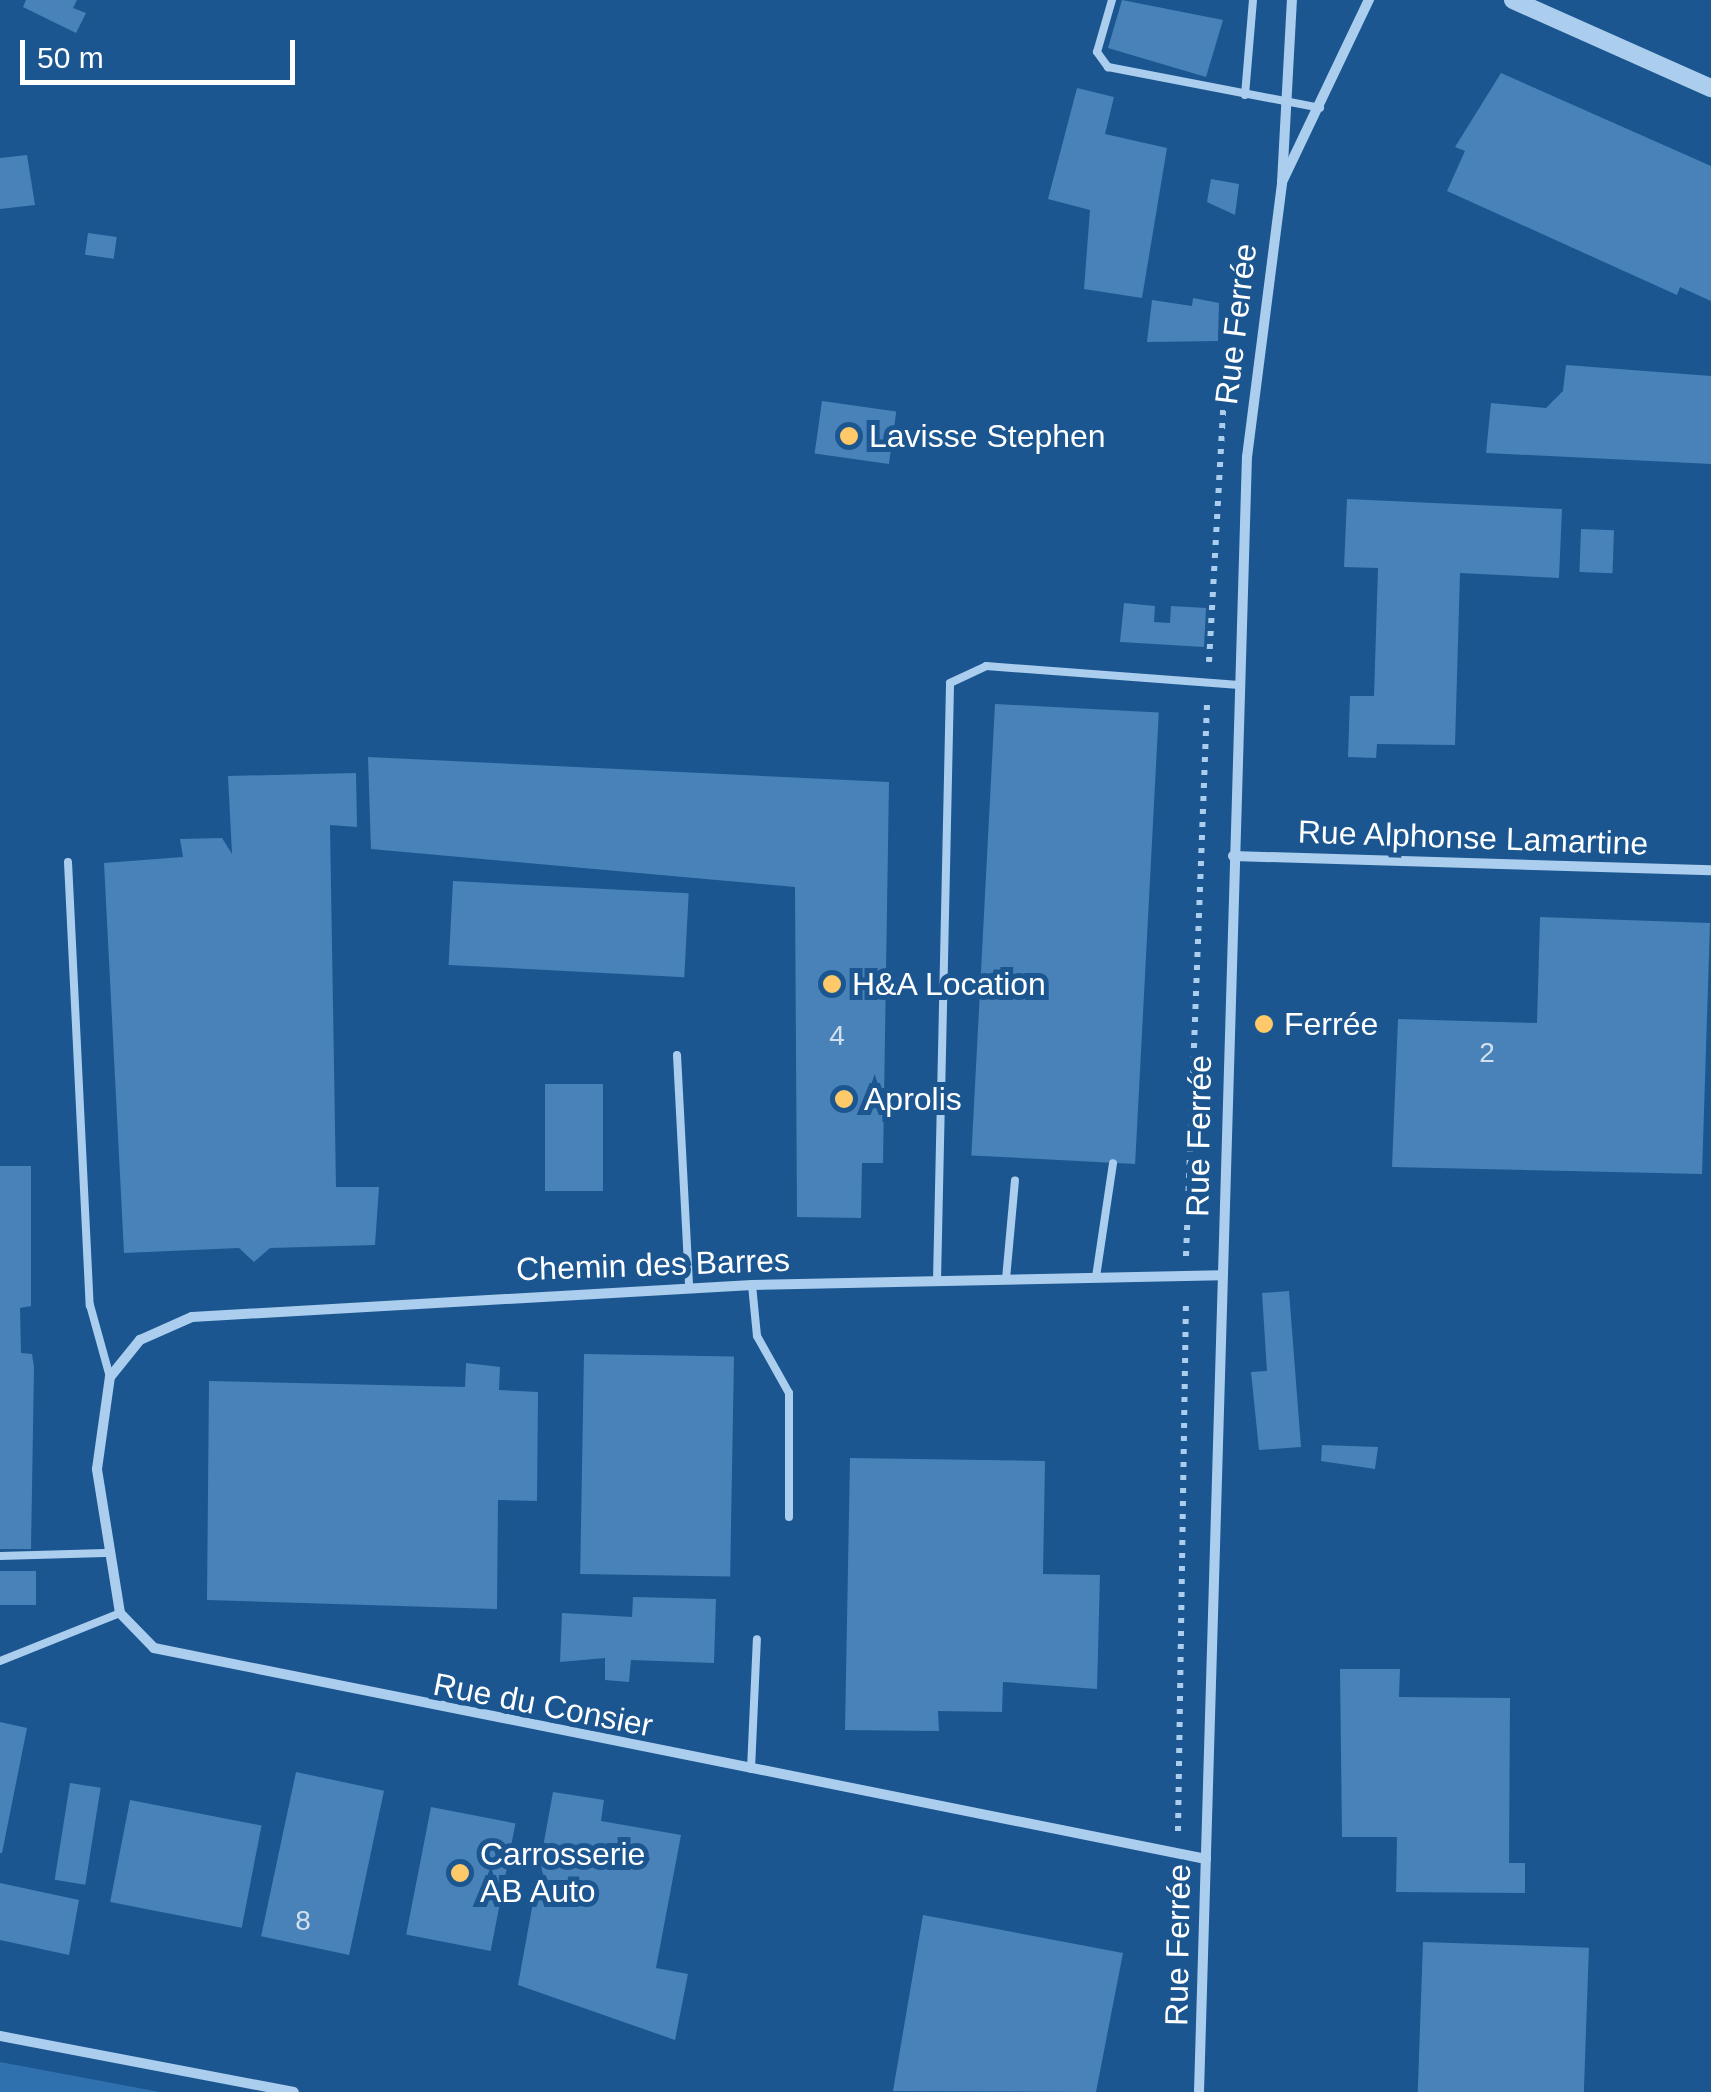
<!DOCTYPE html>
<html>
<head>
<meta charset="utf-8">
<style>
	body { margin:0 }
	#map { position:relative; width:1711px; height:2092px; overflow:hidden; background:#1c5690; font-family:Arial,sans-serif }
	div>[style] { position:absolute }
	.green>* { inset:0; background:#2f70ae }
	.building>* { inset:0; background:#4982b9; transform-origin:0 0 }
	.path>* { height:6px; margin-top:-3px; transform-origin:0; background:repeating-linear-gradient(90deg,#abceee 0 5px,transparent 0 13px) }
	.service>* { height:8px; margin:-4px; padding:0 4px; transform-origin:4px; border-radius:4px; background:#abceee }
	.minor>* { height:10px; margin:-5px; padding:0 5px; transform-origin:5px; border-radius:5px; background:#abceee }
	.tertiary>* { height:18px; margin:-9px; padding:0 9px; transform-origin:9px; border-radius:9px; background:#abceee }
	.dots>* { width:28px; height:28px; translate:-50% -50%; box-sizing:border-box; border:5px solid #1c5690; border-radius:50% }
	span { translate:-50% -50%; white-space:nowrap; text-align:center; line-height:1.15; -webkit-text-stroke:10px #1c5690; paint-order:stroke }
	.number-label { font-size:28px; color:#d2e0ee }
	.number-label span { -webkit-text-stroke-width:0 }
	.street-label { font-size:32px; color:#fff }
	.poi-label { font-size:32px; color:#fff }
	.left { translate:0 -50%; text-align:left }
	.scale { position:absolute; left:20px; top:40px; width:275px; height:45px; box-sizing:border-box; border:5px solid #fff; border-top:0; padding-left:12px; font-size:30px; line-height:35px; white-space:nowrap; color:#fff; -webkit-text-stroke:8px #1c5690; paint-order:stroke }
</style>
</head>
<body>
<div id="map">
	<div class="green">
		<div style="clip-path:polygon(0 2062px,160px 2092px,0 2092px)"></div>
	</div>
	<div class="building">
		<div style="clip-path:polygon(26px 0,77px 0,73px 8px,86px 13px,76px 33px,23px 7px)"></div>
		<div style="clip-path:polygon(1122px 0,1223px 20px,1206px 77px,1108px 48px)"></div>
		<div style="clip-path:polygon(1501px 73px,1711px 166px,1711px 301px,1680px 287px,1677px 295px,1447px 191px,1465px 151px,1455px 147px)"></div>
		<div style="clip-path:polygon(1077px 88px,1114px 97px,1105px 134px,1167px 148px,1142px 298px,1084px 289px,1090px 210px,1048px 199px)"></div>
		<div style="clip-path:polygon(27px 155px,35px 205px,0 209px,0 158px)"></div>
		<div style="clip-path:polygon(1211px 179px,1239px 184px,1235px 215px,1207px 202px)"></div>
		<div style="left:88px;top:233px;width:29px;height:22px;rotate:8deg"></div>
		<div style="clip-path:polygon(1193px 298px,1219px 303px,1218px 341px,1147px 342px,1152px 300px,1192px 306px)"></div>
		<div style="clip-path:polygon(1566px 365px,1711px 376px,1711px 464px,1486px 453px,1491px 403px,1546px 408px,1563px 391px)"></div>
		<div style="left:822px;top:401px;width:75px;height:53px;rotate:8deg"></div>
		<div style="clip-path:polygon(1347px 499px,1562px 509px,1559px 578px,1460px 573px,1455px 745px,1377px 744px,1376px 758px,1348px 757px,1350px 696px,1374px 696px,1378px 568px,1344px 567px)"></div>
		<div style="left:1581px;top:529px;width:33px;height:43px;rotate:2deg"></div>
		<div style="clip-path:polygon(1124px 603px,1155px 606px,1154px 622px,1170px 623px,1171px 606px,1206px 608px,1204px 647px,1120px 642px)"></div>
		<div style="left:995px;top:704px;width:164px;height:452px;rotate:3deg"></div>
		<div style="clip-path:polygon(368px 757px,889px 782px,883px 1163px,862px 1163px,861px 1218px,797px 1217px,795px 887px,371px 849px)"></div>
		<div style="clip-path:polygon(356px 773px,357px 827px,330px 825px,336px 1187px,379px 1187px,375px 1245px,270px 1248px,254px 1262px,239px 1248px,124px 1253px,104px 863px,183px 857px,180px 839px,222px 838px,232px 854px,228px 776px)"></div>
		<div style="left:453px;top:881px;width:236px;height:84px;rotate:3deg"></div>
		<div style="clip-path:polygon(1540px 917px,1710px 923px,1702px 1174px,1392px 1167px,1398px 1019px,1537px 1023px)"></div>
		<div style="left:545px;top:1084px;width:58px;height:107px"></div>
		<div style="clip-path:polygon(0 1166px,31px 1166px,31px 1306px,20px 1308px,21px 1353px,32px 1354px,34px 1367px,31px 1549px,0 1549px)"></div>
		<div style="clip-path:polygon(1289px 1291px,1301px 1447px,1259px 1450px,1251px 1372px,1267px 1371px,1262px 1293px)"></div>
		<div style="left:584px;top:1354px;width:150px;height:220px;rotate:1deg"></div>
		<div style="clip-path:polygon(466px 1363px,500px 1367px,499px 1390px,538px 1392px,537px 1501px,498px 1500px,497px 1609px,207px 1600px,209px 1381px,465px 1387px)"></div>
		<div style="clip-path:polygon(1322px 1445px,1378px 1447px,1375px 1469px,1321px 1461px)"></div>
		<div style="clip-path:polygon(850px 1458px,1045px 1461px,1043px 1574px,1100px 1575px,1097px 1689px,1003px 1682px,1002px 1712px,938px 1711px,939px 1731px,845px 1730px)"></div>
		<div style="left:0;top:1571px;width:36px;height:34px"></div>
		<div style="clip-path:polygon(633px 1597px,716px 1599px,714px 1663px,631px 1660px,629px 1682px,605px 1680px,605px 1658px,560px 1662px,562px 1613px,632px 1617px)"></div>
		<div style="clip-path:polygon(1340px 1669px,1400px 1669px,1399px 1697px,1510px 1698px,1509px 1863px,1525px 1863px,1525px 1893px,1396px 1892px,1397px 1837px,1342px 1837px)"></div>
		<div style="clip-path:polygon(0 1722px,27px 1728px,2px 1853px,0 1853px)"></div>
		<div style="left:296px;top:1772px;width:90px;height:168px;rotate:12deg"></div>
		<div style="left:70px;top:1783px;width:31px;height:98px;rotate:9deg"></div>
		<div style="clip-path:polygon(553px 1792px,604px 1800px,601px 1821px,681px 1835px,656px 1968px,688px 1974px,675px 2040px,518px 1985px)"></div>
		<div style="left:130px;top:1800px;width:134px;height:104px;rotate:11deg"></div>
		<div style="left:431px;top:1807px;width:86px;height:130px;rotate:11deg"></div>
		<div style="clip-path:polygon(0 1883px,79px 1900px,69px 1955px,0 1940px)"></div>
		<div style="clip-path:polygon(923px 1915px,1123px 1953px,1096px 2092px,893px 2091px)"></div>
		<div style="left:1423px;top:1942px;width:166px;height:150px;rotate:2deg"></div>
	</div>
	<div class="path">
		<div style="left:1209px;top:662px;width:303px;rotate:-86.8deg"></div>
		<div style="left:1226px;top:359px;width:13px;rotate:9deg"></div>
		<div style="left:1186px;top:1256px;width:552px;rotate:-87.82deg"></div>
		<div style="left:1178px;top:1831px;width:532px;rotate:-89.14deg"></div>
	</div>
	<div class="service">
		<div style="left:1112px;top:0;width:54px;rotate:106.1deg"></div>
		<div style="left:1097px;top:52px;width:19px;rotate:54deg"></div>
		<div style="left:1108px;top:67px;width:216px;rotate:10.9deg"></div>
		<div style="left:1245px;top:95px;width:95px;rotate:-85.2deg"></div>
		<div style="left:68px;top:862px;width:444px;rotate:87.2deg"></div>
		<div style="left:90px;top:1305px;width:75px;rotate:74.5deg"></div>
		<div style="left:677px;top:1055px;width:232px;rotate:87deg"></div>
		<div style="left:1096px;top:1277px;width:115px;rotate:-81.5deg"></div>
		<div style="left:1006px;top:1279px;width:99px;rotate:-84.8deg"></div>
		<div style="left:937px;top:1281px;width:598px;rotate:-88.75deg"></div>
		<div style="left:950px;top:683px;width:40px;rotate:-25deg"></div>
		<div style="left:986px;top:666px;width:254px;rotate:4.3deg"></div>
		<div style="left:752px;top:1285px;width:51px;rotate:84.4deg"></div>
		<div style="left:757px;top:1336px;width:65px;rotate:60.7deg"></div>
		<div style="left:789px;top:1393px;width:124px;rotate:90deg"></div>
		<div style="left:0;top:1556px;width:105px;rotate:-1.6deg"></div>
		<div style="left:0;top:1661px;width:129px;rotate:-21.8deg"></div>
		<div style="left:751px;top:1769px;width:130px;rotate:-87.4deg"></div>
	</div>
	<div class="minor">
		<div style="left:1282px;top:182px;width:202px;rotate:-64.5deg"></div>
		<div style="left:1233px;top:856px;width:478px;rotate:1.7deg"></div>
		<div style="left:1206px;top:1859px;width:1073px;rotate:-168.66deg"></div>
		<div style="left:154px;top:1648px;width:49px;rotate:-134.2deg"></div>
		<div style="left:120px;top:1613px;width:146px;rotate:-99.1deg"></div>
		<div style="left:97px;top:1469px;width:93px;rotate:-82deg"></div>
		<div style="left:110px;top:1377px;width:48px;rotate:-51deg"></div>
		<div style="left:140px;top:1340px;width:57px;rotate:-23.9deg"></div>
		<div style="left:192px;top:1317px;width:561px;rotate:-3.27deg"></div>
		<div style="left:752px;top:1285px;width:469px;rotate:-1.2deg"></div>
		<div style="left:0;top:2036px;width:299px;rotate:10.8deg"></div>
		<div style="left:1199px;top:2092px;width:1636px;rotate:-88.32deg"></div>
		<div style="left:1247px;top:457px;width:276px;rotate:-82.7deg"></div>
		<div style="left:1282px;top:183px;width:183px;rotate:-86.9deg"></div>
	</div>
	<div class="tertiary">
		<div style="left:1513px;top:0;width:217px;rotate:24deg"></div>
	</div>
	<div class="dots">
		<div style="left:849px;top:436px;background:#fec969"></div>
		<div style="left:832px;top:984px;background:#fec969"></div>
		<div style="left:1264px;top:1024px;background:#fec969"></div>
		<div style="left:844px;top:1099px;background:#fec969"></div>
		<div style="left:460px;top:1873px;background:#fec969"></div>
	</div>
	<div class="number-label">
		<span style="left:837px;top:1036px">4</span>
		<span style="left:1487px;top:1053px">2</span>
		<span style="left:303px;top:1921px">8</span>
	</div>
	<div class="street-label">
		<span style="left:1236px;top:324px;rotate:-83deg">Rue Ferrée</span>
		<span style="left:1473px;top:838px;rotate:2deg">Rue Alphonse Lamartine</span>
		<span style="left:1199px;top:1136px;rotate:-89deg">Rue Ferrée</span>
		<span style="left:653px;top:1265px;rotate:-2deg">Chemin des Barres</span>
		<span style="left:543px;top:1705px;rotate:11deg">Rue du Consier</span>
		<span style="left:1178px;top:1945px;rotate:-89deg">Rue Ferrée</span>
	</div>
	<div class="poi-label">
		<span class="left" style="left:869px;top:436px">Lavisse Stephen</span>
		<span class="left" style="left:852px;top:984px">H&amp;A Location</span>
		<span class="left" style="left:1284px;top:1024px">Ferrée</span>
		<span class="left" style="left:864px;top:1099px">Aprolis</span>
		<span class="left" style="left:480px;top:1873px">Carrosserie<br>AB Auto</span>
	</div>
	<div class="scale">50 m</div>
</div>
</body>
</html>
